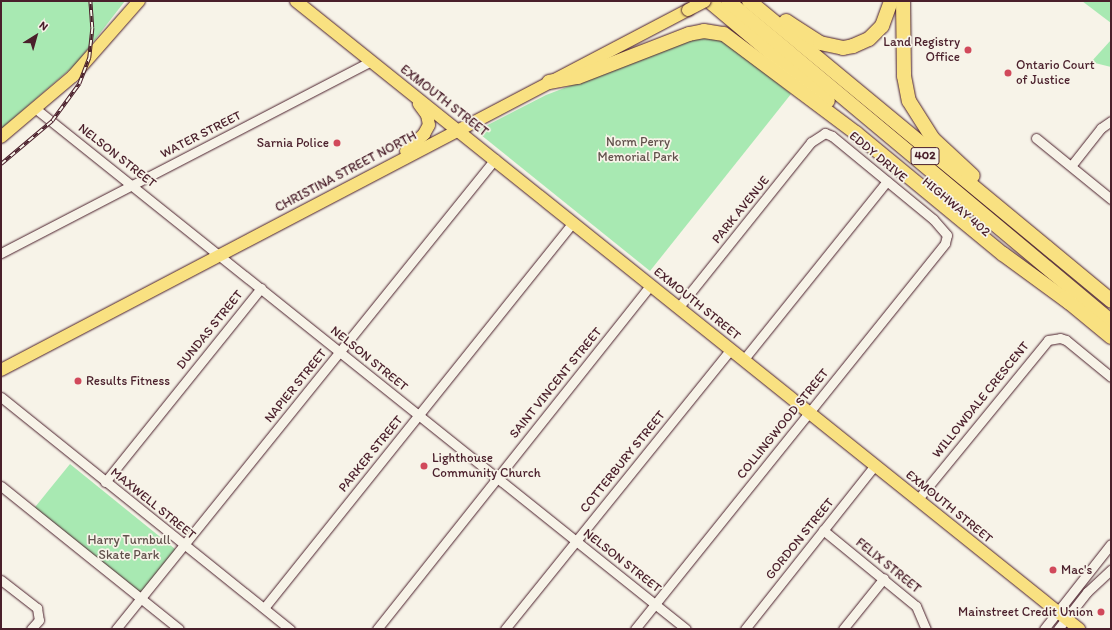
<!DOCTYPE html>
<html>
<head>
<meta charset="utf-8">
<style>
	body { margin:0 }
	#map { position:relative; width:1112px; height:630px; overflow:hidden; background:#f7f3e8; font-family:Itim,sans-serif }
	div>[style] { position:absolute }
	.green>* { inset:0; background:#a8e9b2; transform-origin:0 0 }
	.roads { filter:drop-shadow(0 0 1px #4a1f2b) drop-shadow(0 0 1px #4a1f2b) }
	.minor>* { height:9px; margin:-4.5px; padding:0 4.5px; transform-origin:4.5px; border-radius:4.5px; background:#f7f3e8 }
	.major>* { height:12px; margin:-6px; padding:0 6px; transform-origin:6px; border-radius:6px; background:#f9e181 }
	.highway>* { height:14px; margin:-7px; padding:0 7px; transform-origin:7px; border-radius:7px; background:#f9e181 }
	.rail>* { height:3.5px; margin-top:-1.75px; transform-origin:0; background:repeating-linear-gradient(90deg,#f7f3e8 0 6px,#4a1f2b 0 12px); box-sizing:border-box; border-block:1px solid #4a1f2b }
	.bridges { filter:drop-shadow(0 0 1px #4a1f2b) drop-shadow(0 0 1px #4a1f2b) }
	.major-bridge>* { height:12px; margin:-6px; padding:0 6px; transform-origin:6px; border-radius:6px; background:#f9e181 }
	.dots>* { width:11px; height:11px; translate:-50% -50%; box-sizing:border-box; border:2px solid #f7f3e8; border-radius:50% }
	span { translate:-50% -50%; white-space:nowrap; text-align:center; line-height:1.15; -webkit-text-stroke:3.5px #f7f3e8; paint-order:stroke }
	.shield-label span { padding:1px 3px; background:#f7f3e8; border:1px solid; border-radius:3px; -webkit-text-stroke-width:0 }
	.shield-label { font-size:12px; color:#4a1f2b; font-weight:700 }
	.poi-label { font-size:13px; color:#4a1f2b }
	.right { translate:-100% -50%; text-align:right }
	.left { translate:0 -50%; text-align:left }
	.street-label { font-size:13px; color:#4a1f2b }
	.park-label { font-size:13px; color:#62524d }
	.frame { position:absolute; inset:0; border:2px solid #4a1f2b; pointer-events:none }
	.north { position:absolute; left:16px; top:16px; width:40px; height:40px; -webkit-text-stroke:3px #f7f3e8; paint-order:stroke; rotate:37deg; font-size:11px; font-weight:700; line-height:16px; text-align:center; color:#4a1f2b }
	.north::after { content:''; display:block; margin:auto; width:14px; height:18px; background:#4a1f2b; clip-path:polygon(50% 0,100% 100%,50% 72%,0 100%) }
</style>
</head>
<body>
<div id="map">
	<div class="green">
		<div style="clip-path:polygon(1px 1px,125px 1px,76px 64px,1px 129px)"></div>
		<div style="clip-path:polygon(1082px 1px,1111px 1px,1111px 23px)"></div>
		<div style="clip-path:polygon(698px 37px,722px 40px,732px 46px,791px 94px,650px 271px,476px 131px,546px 95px)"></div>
		<div style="clip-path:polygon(1111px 40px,1111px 67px,1091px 62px)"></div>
		<div style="left:70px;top:464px;width:136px;height:58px;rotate:39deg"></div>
	</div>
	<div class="roads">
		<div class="minor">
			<div style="left:36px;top:109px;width:832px;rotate:38.66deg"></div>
			<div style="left:1036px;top:138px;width:97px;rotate:39.1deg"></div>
			<div style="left:1071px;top:166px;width:48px;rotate:-51.7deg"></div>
			<div style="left:1101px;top:128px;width:12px;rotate:-35deg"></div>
			<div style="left:1px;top:253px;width:416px;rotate:-27.4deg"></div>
			<div style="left:744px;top:359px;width:228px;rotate:-51.2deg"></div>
			<div style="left:1px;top:397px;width:371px;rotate:38.8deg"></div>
			<div style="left:105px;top:482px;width:249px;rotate:-51.2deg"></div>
			<div style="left:1px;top:486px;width:228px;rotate:38.8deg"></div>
			<div style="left:918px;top:499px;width:205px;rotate:-50.7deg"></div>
			<div style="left:1048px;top:340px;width:12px;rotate:-9deg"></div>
			<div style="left:1060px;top:338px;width:6px;rotate:18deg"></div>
			<div style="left:1066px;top:340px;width:58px;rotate:39.4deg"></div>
			<div style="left:823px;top:530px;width:120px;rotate:39.3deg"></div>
			<div style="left:916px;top:606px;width:25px;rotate:67deg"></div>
			<div style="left:1px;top:580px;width:46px;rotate:37.9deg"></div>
			<div style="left:37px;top:608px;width:12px;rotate:81deg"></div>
			<div style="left:39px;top:620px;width:12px;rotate:132deg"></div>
			<div style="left:264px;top:608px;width:494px;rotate:-51.3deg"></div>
			<div style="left:116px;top:629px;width:604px;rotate:-51.12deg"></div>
			<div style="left:377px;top:629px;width:440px;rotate:-51.5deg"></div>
			<div style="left:505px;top:629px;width:360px;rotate:-51.1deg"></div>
			<div style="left:635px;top:629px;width:495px;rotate:-51.2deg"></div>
			<div style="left:945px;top:243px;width:8px;rotate:-76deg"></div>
			<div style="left:947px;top:235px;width:21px;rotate:-131deg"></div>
			<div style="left:933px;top:219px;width:131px;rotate:-140.6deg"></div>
			<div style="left:832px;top:136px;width:8px;rotate:-157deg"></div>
			<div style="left:825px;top:133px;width:17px;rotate:147deg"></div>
			<div style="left:811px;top:142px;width:211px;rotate:128.7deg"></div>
			<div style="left:745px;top:629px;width:209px;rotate:-51.6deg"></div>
			<div style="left:843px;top:629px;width:65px;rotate:-51.2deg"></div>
			<div style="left:1044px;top:629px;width:108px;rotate:-51.8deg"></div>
			<div style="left:1058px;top:629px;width:47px;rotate:-51.9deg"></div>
			<div style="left:1087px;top:592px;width:33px;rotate:-43deg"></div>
		</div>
		<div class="major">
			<div style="left:296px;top:1px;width:1004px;rotate:38.73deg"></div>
			<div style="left:1px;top:137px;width:94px;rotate:-40.3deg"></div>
			<div style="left:73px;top:76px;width:100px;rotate:-48.7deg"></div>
			<div style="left:406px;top:151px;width:25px;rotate:-43deg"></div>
			<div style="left:424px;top:134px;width:10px;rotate:-61deg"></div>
			<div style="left:429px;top:125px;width:10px;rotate:-101deg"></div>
			<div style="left:427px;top:115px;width:14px;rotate:-126deg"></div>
			<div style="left:1px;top:370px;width:776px;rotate:-27.66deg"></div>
		</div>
		<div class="highway">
			<div style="left:709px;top:1px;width:155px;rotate:40deg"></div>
			<div style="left:728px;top:1px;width:499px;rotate:39.9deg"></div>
			<div style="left:749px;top:1px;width:470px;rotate:39.6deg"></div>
			<div style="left:903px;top:1px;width:75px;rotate:89.2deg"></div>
			<div style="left:904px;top:76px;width:25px;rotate:79deg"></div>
			<div style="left:909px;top:101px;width:45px;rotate:57.7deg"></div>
			<div style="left:933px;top:139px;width:54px;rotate:42.8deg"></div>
			<div style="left:786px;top:21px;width:40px;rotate:32.9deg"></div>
			<div style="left:820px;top:43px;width:24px;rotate:12deg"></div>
			<div style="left:843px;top:48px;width:10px;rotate:-11deg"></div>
			<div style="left:853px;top:46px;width:17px;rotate:-24deg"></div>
			<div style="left:869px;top:39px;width:18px;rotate:-45deg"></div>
			<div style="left:882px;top:26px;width:27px;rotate:-70deg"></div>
			<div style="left:549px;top:82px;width:29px;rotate:-10deg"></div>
			<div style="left:578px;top:77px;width:119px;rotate:-21.2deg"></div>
			<div style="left:689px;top:34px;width:15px;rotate:-11deg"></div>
			<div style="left:704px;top:31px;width:20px;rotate:9deg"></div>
			<div style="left:724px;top:34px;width:165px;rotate:36.9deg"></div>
			<div style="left:856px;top:133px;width:190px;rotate:39.5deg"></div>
			<div style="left:1003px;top:254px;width:83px;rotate:36.2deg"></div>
			<div style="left:1064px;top:298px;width:61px;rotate:39.7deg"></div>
		</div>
	</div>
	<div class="rail">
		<div style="left:1px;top:164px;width:67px;rotate:-40.1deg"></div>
		<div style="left:52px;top:121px;width:46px;rotate:-53.9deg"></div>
		<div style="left:79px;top:84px;width:28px;rotate:-69deg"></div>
		<div style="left:89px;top:58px;width:30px;rotate:-84deg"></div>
		<div style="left:92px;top:28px;width:27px;rotate:-94deg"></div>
	</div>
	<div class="bridges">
		<div class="major-bridge">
			<div style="left:688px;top:10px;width:19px;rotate:-28deg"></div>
		</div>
	</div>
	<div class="dots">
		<div style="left:968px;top:50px;background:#d1495b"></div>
		<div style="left:1008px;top:73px;background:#d1495b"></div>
		<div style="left:337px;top:143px;background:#d1495b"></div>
		<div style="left:78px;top:381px;background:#d1495b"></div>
		<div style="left:424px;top:466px;background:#d1495b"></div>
		<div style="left:1053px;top:570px;background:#d1495b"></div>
		<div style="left:1101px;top:612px;background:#d1495b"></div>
	</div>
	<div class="shield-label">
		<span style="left:925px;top:156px">402</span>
	</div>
	<div class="poi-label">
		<span class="right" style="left:960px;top:50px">Land Registry<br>Office</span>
		<span class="left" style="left:1016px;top:73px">Ontario Court<br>of Justice</span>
		<span class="right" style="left:329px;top:143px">Sarnia Police</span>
		<span class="left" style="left:86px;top:381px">Results Fitness</span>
		<span class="left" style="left:432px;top:466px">Lighthouse<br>Community Church</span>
		<span class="left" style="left:1061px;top:570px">Mac's</span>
		<span class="right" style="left:1093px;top:612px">Mainstreet Credit Union</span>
	</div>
	<div class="street-label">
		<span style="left:444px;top:101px;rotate:38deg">EXMOUTH STREET</span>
		<span style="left:201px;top:135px;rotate:-27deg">WATER STREET</span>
		<span style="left:117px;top:156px;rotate:38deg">NELSON STREET</span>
		<span style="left:878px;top:157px;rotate:40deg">EDDY DRIVE</span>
		<span style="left:346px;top:172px;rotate:-28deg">CHRISTINA STREET NORTH</span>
		<span style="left:956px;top:207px;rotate:40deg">HIGHWAY 402</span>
		<span style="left:741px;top:210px;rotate:-51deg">PARK AVENUE</span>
		<span style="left:697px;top:304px;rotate:39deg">EXMOUTH STREET</span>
		<span style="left:210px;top:330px;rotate:-51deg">DUNDAS STREET</span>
		<span style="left:369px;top:359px;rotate:39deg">NELSON STREET</span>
		<span style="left:556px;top:383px;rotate:-51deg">SAINT VINCENT STREET</span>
		<span style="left:296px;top:386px;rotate:-51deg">NAPIER STREET</span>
		<span style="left:981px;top:400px;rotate:-51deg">WILLOWDALE CRESCENT</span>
		<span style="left:783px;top:424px;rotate:-51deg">COLLINGWOOD STREET</span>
		<span style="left:371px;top:454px;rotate:-51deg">PARKER STREET</span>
		<span style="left:623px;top:462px;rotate:-51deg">COTTERBURY STREET</span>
		<span style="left:153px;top:504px;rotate:39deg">MAXWELL STREET</span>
		<span style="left:949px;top:507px;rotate:39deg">EXMOUTH STREET</span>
		<span style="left:800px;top:539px;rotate:-51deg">GORDON STREET</span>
		<span style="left:622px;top:561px;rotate:38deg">NELSON STREET</span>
		<span style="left:888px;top:566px;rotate:39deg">FELIX STREET</span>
	</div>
	<div class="park-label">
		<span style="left:638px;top:150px">Norm Perry<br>Memorial Park</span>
		<span style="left:129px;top:548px">Harry Turnbull<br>Skate Park</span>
	</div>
	<div class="frame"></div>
	<div class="north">N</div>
</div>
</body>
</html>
